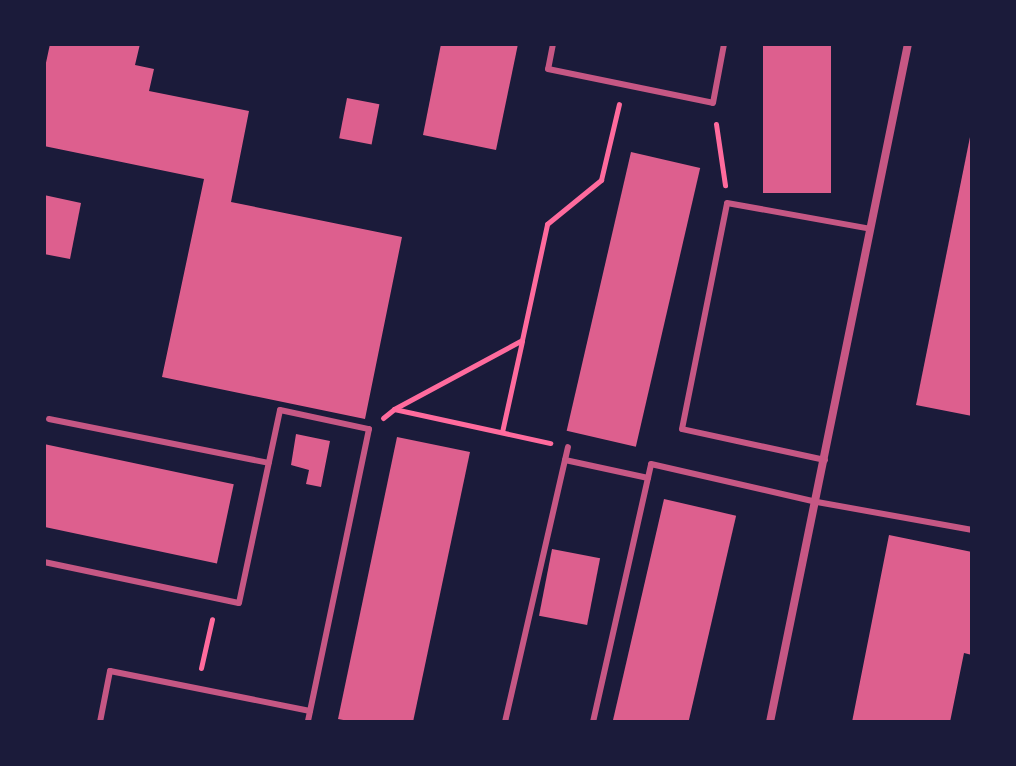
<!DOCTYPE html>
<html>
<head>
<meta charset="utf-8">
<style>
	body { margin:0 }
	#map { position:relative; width:1016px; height:766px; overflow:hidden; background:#1b1b3a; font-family:"Roboto Condensed",sans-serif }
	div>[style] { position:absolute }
	.building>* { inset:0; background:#dd5f8e; transform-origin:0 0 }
	.path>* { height:5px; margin:-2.5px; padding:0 2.5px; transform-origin:2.5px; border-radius:2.5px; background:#ff6b9d }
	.service>* { height:6px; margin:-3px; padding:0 3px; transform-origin:3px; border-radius:3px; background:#c65784 }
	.minor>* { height:8px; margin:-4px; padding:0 4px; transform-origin:4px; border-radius:4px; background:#c65784 }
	span { translate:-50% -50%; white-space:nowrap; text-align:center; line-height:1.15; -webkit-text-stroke:8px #1b1b3a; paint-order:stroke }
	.frame { position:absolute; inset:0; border:46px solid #1b1b3a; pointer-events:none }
</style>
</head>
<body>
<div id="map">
	<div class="building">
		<div style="clip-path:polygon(50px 44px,140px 44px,135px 65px,154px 69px,149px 91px,249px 111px,231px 202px,402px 237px,365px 419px,162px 377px,204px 179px,44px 146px,44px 72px)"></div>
		<div style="clip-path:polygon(441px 44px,518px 44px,496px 150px,423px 135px)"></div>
		<div style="left:763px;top:44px;width:68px;height:149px"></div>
		<div style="left:347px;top:98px;width:33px;height:41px;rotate:11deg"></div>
		<div style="clip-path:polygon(971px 132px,972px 132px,972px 416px,916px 405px)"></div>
		<div style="left:631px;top:152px;width:71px;height:286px;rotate:13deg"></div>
		<div style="clip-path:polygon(44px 195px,81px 203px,70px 259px,44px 254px)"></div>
		<div style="clip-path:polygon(296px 434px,330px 441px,321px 487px,306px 484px,309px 470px,291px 465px)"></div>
		<div style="clip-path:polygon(397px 437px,470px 452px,413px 722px,354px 722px,338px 719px)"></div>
		<div style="left:44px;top:444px;width:194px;height:81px;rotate:12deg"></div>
		<div style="left:664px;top:499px;width:74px;height:229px;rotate:13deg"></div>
		<div style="clip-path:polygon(889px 535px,972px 552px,972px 655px,964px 653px,950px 722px,852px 722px)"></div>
		<div style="left:552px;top:549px;width:49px;height:68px;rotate:11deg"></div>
	</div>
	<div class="path">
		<div style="left:716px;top:124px;width:62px;rotate:81.6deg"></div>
		<div style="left:394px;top:409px;width:145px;rotate:-28.3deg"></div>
		<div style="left:522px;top:340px;width:119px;rotate:-77.8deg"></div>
		<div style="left:547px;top:224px;width:70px;rotate:-39.2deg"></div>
		<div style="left:601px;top:180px;width:78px;rotate:-76.7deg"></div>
		<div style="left:383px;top:418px;width:14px;rotate:-39deg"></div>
		<div style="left:394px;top:409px;width:160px;rotate:12.3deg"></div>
		<div style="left:502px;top:432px;width:93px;rotate:-77.6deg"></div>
		<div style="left:201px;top:668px;width:50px;rotate:-77.3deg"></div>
	</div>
	<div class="service">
		<div style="left:553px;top:44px;width:25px;rotate:101deg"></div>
		<div style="left:548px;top:69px;width:168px;rotate:11.6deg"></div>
		<div style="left:713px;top:103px;width:60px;rotate:-79.4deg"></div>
		<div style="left:49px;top:419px;width:224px;rotate:11.3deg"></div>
		<div style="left:565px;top:460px;width:85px;rotate:12.2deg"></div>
		<div style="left:825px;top:460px;width:146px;rotate:-167.8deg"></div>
		<div style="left:682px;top:429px;width:230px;rotate:-78.7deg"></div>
		<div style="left:727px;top:203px;width:146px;rotate:10.2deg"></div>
		<div style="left:44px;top:562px;width:199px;rotate:11.9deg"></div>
		<div style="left:239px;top:603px;width:197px;rotate:-78deg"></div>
		<div style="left:280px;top:410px;width:91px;rotate:12.1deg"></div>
		<div style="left:369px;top:429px;width:299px;rotate:101.8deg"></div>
		<div style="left:100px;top:722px;width:52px;rotate:-78.9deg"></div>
		<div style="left:110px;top:671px;width:204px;rotate:11.3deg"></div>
		<div style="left:505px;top:722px;width:282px;rotate:-77.1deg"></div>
		<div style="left:593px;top:722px;width:264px;rotate:-77.3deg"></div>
		<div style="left:651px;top:464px;width:170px;rotate:12.9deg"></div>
		<div style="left:817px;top:502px;width:158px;rotate:10.2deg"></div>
	</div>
	<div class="minor">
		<div style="left:770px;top:722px;width:692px;rotate:-78.5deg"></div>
	</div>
	<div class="frame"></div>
</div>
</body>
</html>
